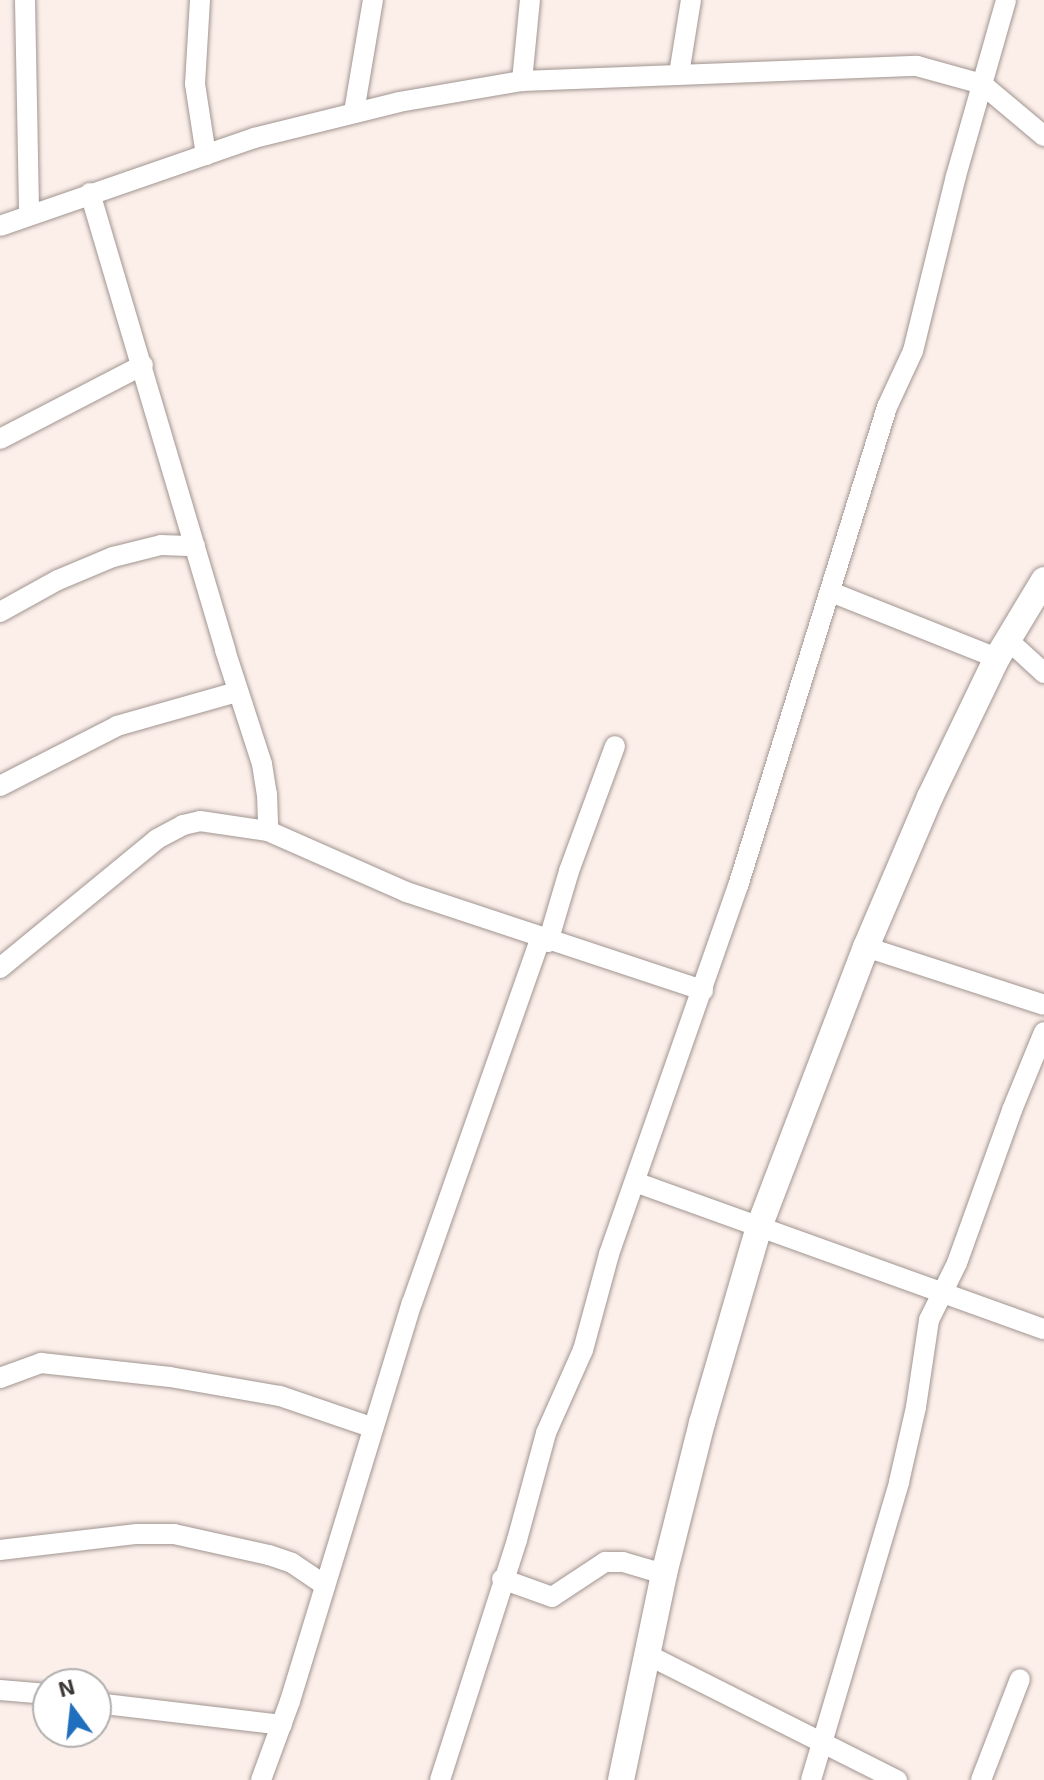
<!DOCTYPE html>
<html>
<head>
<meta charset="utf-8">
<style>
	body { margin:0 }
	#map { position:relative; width:1044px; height:1780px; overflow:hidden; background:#fcefea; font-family:"Exo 2",sans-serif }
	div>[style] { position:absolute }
	.roads { filter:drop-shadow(0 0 2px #a19591) drop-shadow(0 0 2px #a19591) }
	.minor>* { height:20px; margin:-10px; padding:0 10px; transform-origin:10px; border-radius:10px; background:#fff }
	.major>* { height:26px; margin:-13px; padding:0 13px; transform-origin:13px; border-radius:13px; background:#fff }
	span { translate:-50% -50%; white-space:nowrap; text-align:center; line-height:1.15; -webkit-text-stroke:6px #fff; paint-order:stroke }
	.north { position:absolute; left:32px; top:1668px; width:80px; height:80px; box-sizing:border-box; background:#fff; border:2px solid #b1afae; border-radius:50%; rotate:345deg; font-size:22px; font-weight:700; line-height:32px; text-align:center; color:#3c3735 }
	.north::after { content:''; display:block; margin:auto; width:28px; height:36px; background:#206fbe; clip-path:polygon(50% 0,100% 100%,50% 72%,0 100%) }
</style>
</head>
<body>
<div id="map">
	<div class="roads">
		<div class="minor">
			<div style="left:25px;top:0;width:215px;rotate:88.9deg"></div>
			<div style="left:200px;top:0;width:84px;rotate:93.4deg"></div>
			<div style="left:195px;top:84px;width:72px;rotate:81.2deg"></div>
			<div style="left:679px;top:74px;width:75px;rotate:-80.8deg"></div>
			<div style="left:522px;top:81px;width:81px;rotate:-84.4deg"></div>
			<div style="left:354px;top:112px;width:114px;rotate:-80.4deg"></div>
			<div style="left:90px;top:193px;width:477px;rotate:73.5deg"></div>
			<div style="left:225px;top:650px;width:120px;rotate:72deg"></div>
			<div style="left:262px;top:764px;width:30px;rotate:81deg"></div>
			<div style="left:267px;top:794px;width:37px;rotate:88deg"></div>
			<div style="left:0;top:226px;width:269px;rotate:-19.1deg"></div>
			<div style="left:254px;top:138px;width:149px;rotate:-13.9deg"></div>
			<div style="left:399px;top:102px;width:125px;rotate:-9.7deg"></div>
			<div style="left:522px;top:81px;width:395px;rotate:-2.2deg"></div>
			<div style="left:917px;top:66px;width:67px;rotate:15.5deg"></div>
			<div style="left:982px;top:84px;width:81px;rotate:40deg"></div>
			<div style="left:0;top:439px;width:161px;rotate:-27.4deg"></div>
			<div style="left:831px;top:592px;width:179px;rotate:21.7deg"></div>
			<div style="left:0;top:612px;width:66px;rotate:-28.9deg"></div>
			<div style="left:58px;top:580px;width:60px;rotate:-22.7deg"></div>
			<div style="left:113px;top:557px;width:49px;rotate:-14deg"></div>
			<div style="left:161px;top:545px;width:34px;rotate:2deg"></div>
			<div style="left:1008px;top:640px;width:49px;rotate:42.5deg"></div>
			<div style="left:0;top:786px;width:131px;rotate:-27.1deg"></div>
			<div style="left:117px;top:726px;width:125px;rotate:-15.8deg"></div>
			<div style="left:548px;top:942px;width:74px;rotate:-73.5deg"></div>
			<div style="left:569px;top:871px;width:133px;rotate:-69.8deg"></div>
			<div style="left:866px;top:947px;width:187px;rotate:18deg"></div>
			<div style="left:0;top:968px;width:203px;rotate:-39.4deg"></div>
			<div style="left:157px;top:839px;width:30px;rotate:-28deg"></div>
			<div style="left:183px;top:825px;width:17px;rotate:-13deg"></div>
			<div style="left:200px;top:821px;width:69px;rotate:8.4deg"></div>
			<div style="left:268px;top:831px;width:151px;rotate:23.8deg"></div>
			<div style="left:406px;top:892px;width:313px;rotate:18.3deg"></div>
			<div style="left:635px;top:1182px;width:435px;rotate:19.8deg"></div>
			<div style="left:0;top:1378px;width:44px;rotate:-20.1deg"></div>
			<div style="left:41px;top:1363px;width:130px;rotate:6.2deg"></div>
			<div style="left:170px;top:1377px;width:112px;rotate:9.8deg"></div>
			<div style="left:280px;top:1396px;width:96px;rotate:18.8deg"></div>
			<div style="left:0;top:1550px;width:138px;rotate:-6.7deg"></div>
			<div style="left:137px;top:1534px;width:37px"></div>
			<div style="left:174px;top:1534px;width:97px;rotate:12.5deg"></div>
			<div style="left:269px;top:1555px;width:24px;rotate:19deg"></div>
			<div style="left:292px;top:1563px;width:40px;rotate:34deg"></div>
			<div style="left:502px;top:1579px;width:53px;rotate:19.8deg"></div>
			<div style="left:552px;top:1597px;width:64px;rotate:-33.4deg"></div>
			<div style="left:605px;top:1562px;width:18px"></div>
			<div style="left:623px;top:1562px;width:43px;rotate:16.3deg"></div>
			<div style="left:648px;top:1655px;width:279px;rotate:26.7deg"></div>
			<div style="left:0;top:1690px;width:48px;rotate:4.8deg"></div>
			<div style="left:96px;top:1703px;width:187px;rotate:6.7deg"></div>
			<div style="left:261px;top:1780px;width:84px;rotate:-69.8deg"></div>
			<div style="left:290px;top:1701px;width:416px;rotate:-73deg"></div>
			<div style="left:412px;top:1303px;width:386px;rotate:-70.6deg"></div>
			<div style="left:440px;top:1780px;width:252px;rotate:-72.2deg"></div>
			<div style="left:517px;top:1540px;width:111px;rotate:-74.8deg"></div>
			<div style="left:546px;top:1433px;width:91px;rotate:-66deg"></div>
			<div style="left:583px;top:1350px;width:99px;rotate:-74.8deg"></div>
			<div style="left:609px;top:1254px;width:390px;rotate:-70.7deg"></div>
			<div style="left:738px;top:886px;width:502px;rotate:-72.72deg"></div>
			<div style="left:887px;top:407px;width:62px;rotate:-65.1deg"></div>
			<div style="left:913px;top:351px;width:180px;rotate:-76.2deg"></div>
			<div style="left:956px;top:176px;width:183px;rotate:-74.1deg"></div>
			<div style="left:811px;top:1780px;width:311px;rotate:-73.5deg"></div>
			<div style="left:899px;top:1482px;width:77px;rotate:-77.2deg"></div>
			<div style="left:916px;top:1407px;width:88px;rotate:-81.5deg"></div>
			<div style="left:929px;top:1320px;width:64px;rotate:-63.8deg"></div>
			<div style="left:957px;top:1263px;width:163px;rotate:-70.2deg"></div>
			<div style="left:1012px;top:1110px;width:84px;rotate:-67.7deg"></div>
			<div style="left:981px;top:1780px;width:108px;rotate:-68.9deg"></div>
		</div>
		<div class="major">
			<div style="left:621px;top:1780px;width:210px;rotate:-78.2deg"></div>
			<div style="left:664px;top:1574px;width:156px;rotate:-75.9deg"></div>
			<div style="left:702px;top:1423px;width:204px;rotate:-73.8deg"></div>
			<div style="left:759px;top:1227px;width:300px;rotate:-69.1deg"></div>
			<div style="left:866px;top:947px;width:163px;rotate:-66.9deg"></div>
			<div style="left:930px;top:797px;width:154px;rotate:-64.3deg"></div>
			<div style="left:997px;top:658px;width:91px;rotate:-58.9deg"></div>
		</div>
	</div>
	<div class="north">N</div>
</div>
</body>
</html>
